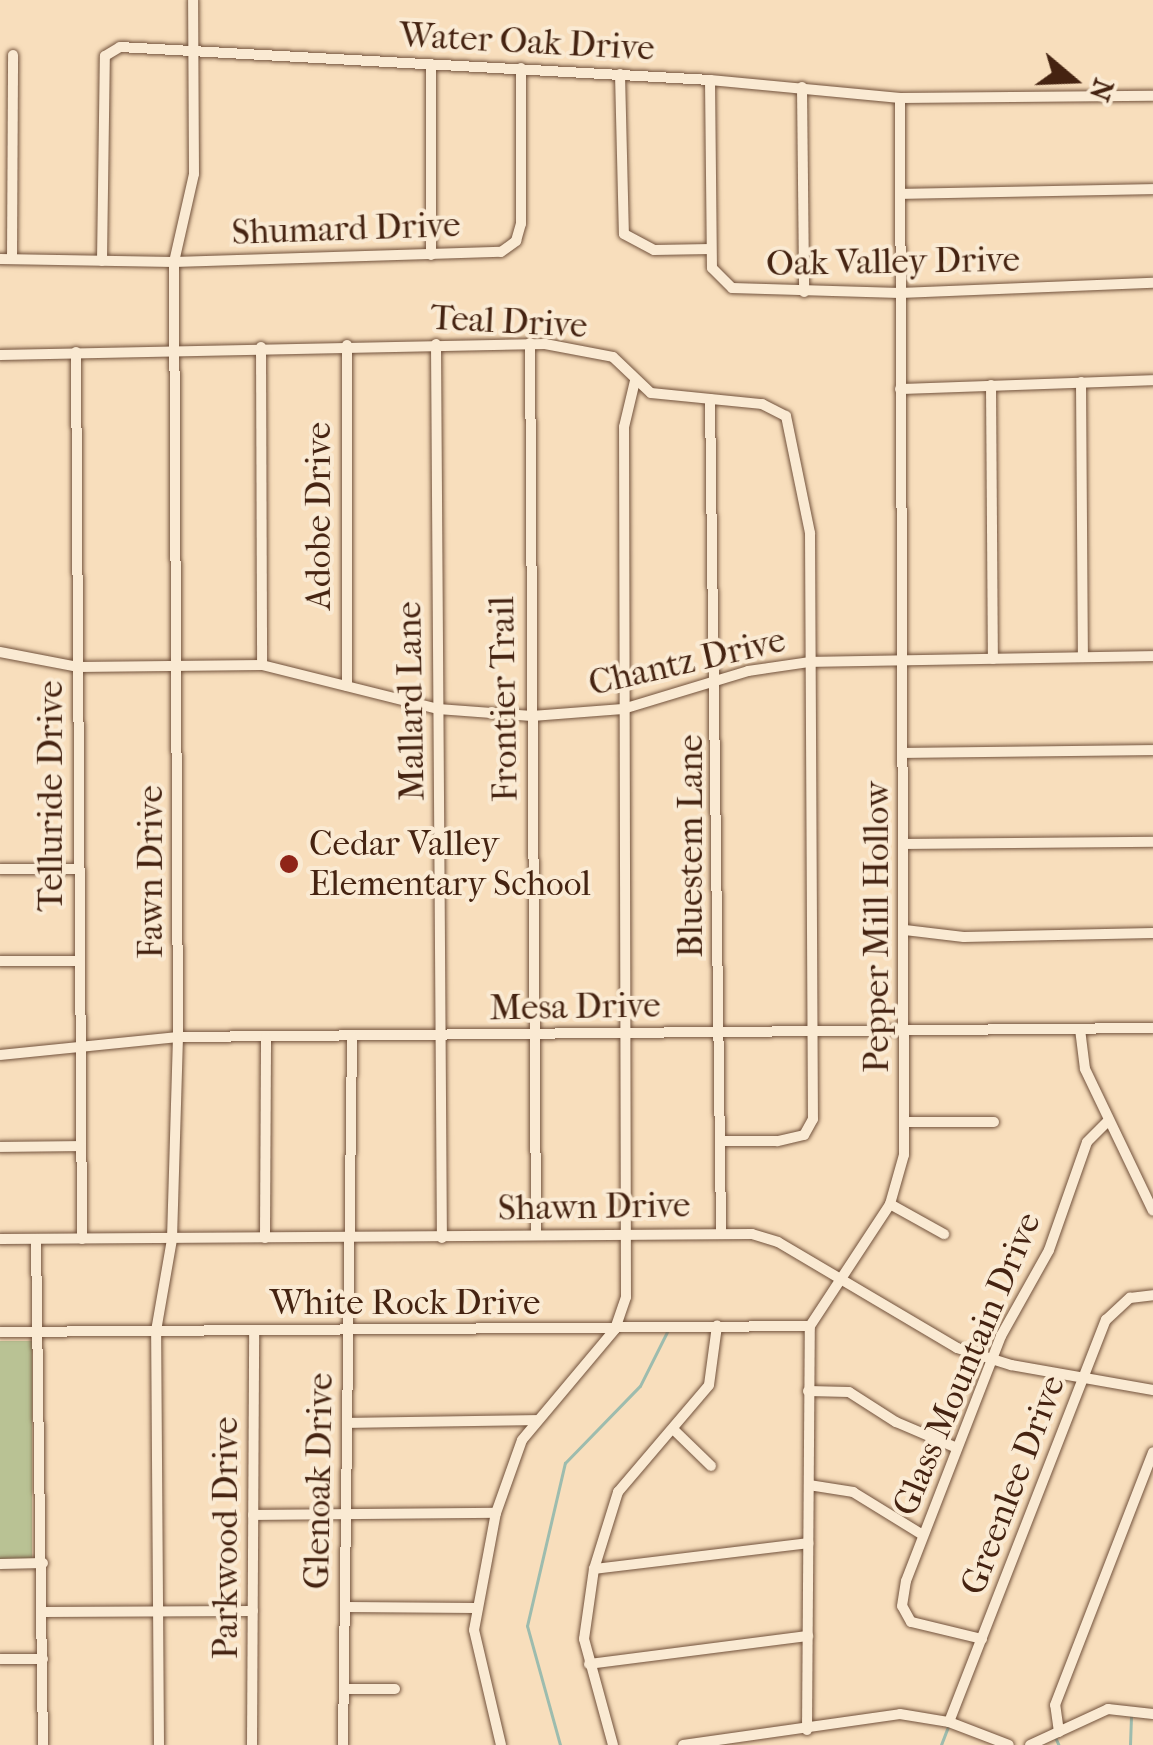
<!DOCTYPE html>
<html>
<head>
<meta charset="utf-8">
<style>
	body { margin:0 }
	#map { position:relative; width:1153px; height:1745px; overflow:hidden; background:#f8debc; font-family:"IM FELL French Canon",serif }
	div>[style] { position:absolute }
	.green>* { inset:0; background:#b9c294; transform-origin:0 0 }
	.stream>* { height:2.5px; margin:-1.25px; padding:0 1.25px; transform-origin:1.25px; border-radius:1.25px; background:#9dbcae }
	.roads { filter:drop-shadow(0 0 2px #72523c) drop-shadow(0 0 2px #72523c) }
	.minor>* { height:10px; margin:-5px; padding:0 5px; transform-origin:5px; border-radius:5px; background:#faead3 }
	.dots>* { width:28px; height:28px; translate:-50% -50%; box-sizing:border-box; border:5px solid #faead3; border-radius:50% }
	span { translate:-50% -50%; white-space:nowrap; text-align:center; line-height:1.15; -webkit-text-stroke:8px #faead3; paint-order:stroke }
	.street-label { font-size:35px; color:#452311 }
	.poi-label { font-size:35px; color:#452311 }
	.left { translate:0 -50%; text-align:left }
	.north { position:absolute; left:1023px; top:30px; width:100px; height:100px; -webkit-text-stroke:8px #faead3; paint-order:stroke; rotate:109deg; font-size:28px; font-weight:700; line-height:40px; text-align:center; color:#452311 }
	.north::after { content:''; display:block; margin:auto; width:35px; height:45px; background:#452311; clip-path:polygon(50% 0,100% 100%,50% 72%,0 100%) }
</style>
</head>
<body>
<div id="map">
	<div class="green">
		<div style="left:0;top:1341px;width:32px;height:223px"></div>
	</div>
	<div class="stream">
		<div style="left:1055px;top:1736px;width:10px;rotate:66deg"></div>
		<div style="left:560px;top:1745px;width:123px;rotate:-105.5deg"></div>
		<div style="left:527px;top:1626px;width:167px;rotate:-76.9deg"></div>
		<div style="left:565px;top:1463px;width:107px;rotate:-45.8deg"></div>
		<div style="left:640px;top:1386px;width:60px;rotate:-63.4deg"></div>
		<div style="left:941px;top:1745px;width:19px;rotate:-69deg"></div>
		<div style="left:1130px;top:1745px;width:30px;rotate:-88deg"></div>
	</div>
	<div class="roads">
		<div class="minor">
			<div style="left:431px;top:64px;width:191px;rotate:90deg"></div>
			<div style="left:620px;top:74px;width:160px;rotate:88.6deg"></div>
			<div style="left:624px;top:234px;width:34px;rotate:28deg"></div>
			<div style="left:654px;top:250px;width:57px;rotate:-1deg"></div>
			<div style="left:710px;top:80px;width:188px;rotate:89.4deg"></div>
			<div style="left:712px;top:268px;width:28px;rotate:45deg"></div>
			<div style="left:732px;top:288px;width:168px;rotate:1.7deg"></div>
			<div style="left:900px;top:293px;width:253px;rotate:-2.3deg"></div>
			<div style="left:802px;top:87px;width:205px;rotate:89.4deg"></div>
			<div style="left:901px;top:194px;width:252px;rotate:-1.1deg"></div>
			<div style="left:0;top:259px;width:174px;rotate:1deg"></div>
			<div style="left:174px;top:262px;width:327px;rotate:-1.8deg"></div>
			<div style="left:501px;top:252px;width:19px;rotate:-36deg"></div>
			<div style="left:516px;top:241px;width:18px;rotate:-74deg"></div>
			<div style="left:521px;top:224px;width:156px;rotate:-90deg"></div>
			<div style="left:12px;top:259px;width:204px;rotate:-89.7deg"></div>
			<div style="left:102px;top:261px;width:205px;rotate:-89.2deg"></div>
			<div style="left:105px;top:56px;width:17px;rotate:-31deg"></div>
			<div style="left:120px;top:47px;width:591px;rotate:3.2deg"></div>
			<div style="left:710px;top:80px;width:191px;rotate:5.4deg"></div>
			<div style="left:900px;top:98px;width:253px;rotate:-0.5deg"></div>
			<div style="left:530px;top:343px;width:892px;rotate:89.61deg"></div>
			<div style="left:436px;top:344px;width:894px;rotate:89.62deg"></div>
			<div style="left:261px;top:347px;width:318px;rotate:89.8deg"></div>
			<div style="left:76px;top:352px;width:887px;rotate:89.61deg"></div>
			<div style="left:0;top:355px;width:545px;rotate:-1.16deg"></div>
			<div style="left:545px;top:344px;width:69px;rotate:10.8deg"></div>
			<div style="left:613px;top:357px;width:52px;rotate:43.5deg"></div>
			<div style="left:651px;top:393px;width:112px;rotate:5.7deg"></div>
			<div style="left:762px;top:404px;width:27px;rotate:27deg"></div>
			<div style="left:786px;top:416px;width:119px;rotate:78.4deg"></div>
			<div style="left:810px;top:533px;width:586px;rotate:89.71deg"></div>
			<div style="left:813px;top:1119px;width:18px;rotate:119deg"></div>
			<div style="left:804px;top:1135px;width:28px;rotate:167deg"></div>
			<div style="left:777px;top:1141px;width:57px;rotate:180deg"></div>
			<div style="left:1081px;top:382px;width:275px;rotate:89.6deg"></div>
			<div style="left:991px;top:385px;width:274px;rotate:89.6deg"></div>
			<div style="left:900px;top:389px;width:253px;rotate:-2deg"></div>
			<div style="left:710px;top:399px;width:834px;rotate:89.24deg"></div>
			<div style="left:0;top:652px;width:79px;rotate:10.9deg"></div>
			<div style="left:78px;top:667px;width:184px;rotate:-0.6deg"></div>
			<div style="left:262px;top:665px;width:181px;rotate:14deg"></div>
			<div style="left:438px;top:709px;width:94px;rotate:4.3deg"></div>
			<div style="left:532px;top:716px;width:91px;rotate:-4.4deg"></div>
			<div style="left:623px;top:709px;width:131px;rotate:-16.9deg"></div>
			<div style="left:748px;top:671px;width:63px;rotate:-8.3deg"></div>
			<div style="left:810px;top:662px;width:343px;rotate:-1deg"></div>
			<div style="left:347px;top:686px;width:341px;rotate:-90deg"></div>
			<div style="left:904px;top:753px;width:249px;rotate:-0.7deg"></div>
			<div style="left:905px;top:844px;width:248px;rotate:-0.5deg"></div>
			<div style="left:0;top:869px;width:79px"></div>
			<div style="left:905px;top:930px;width:59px;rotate:6.8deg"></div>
			<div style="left:964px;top:937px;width:189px;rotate:-1.2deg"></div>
			<div style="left:0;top:961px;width:80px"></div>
			<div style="left:1080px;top:1029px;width:40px;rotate:82.9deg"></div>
			<div style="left:1085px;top:1069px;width:157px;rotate:64.4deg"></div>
			<div style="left:0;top:1055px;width:179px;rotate:-5.8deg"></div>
			<div style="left:178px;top:1037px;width:975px;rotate:-0.53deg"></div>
			<div style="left:905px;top:1122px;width:89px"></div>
			<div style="left:0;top:1147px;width:81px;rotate:-0.7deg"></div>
			<div style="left:890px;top:1204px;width:62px;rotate:29.1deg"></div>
			<div style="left:265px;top:1238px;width:200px;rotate:-89.7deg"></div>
			<div style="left:0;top:1239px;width:752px;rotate:-0.38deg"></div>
			<div style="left:752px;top:1234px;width:27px;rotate:17deg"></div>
			<div style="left:778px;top:1242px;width:208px;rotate:30.6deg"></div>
			<div style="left:957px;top:1348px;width:57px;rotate:17.5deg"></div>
			<div style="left:1011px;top:1365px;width:144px;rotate:10deg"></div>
			<div style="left:36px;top:1239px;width:506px;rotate:89.21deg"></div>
			<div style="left:0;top:1332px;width:810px;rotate:-0.42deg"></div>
			<div style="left:808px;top:1391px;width:41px;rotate:1.4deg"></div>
			<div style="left:849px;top:1392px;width:56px;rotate:32.6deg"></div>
			<div style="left:896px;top:1422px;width:66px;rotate:23.1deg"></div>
			<div style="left:347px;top:1423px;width:189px;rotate:-0.9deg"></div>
			<div style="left:673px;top:1429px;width:53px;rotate:44.2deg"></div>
			<div style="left:809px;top:1485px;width:45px;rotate:9deg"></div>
			<div style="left:853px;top:1492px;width:82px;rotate:31.6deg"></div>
			<div style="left:253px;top:1515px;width:243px;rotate:-0.5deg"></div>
			<div style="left:0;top:1564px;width:43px;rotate:-1.3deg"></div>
			<div style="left:594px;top:1569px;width:216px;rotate:-6.9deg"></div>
			<div style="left:345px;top:1607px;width:131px;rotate:0.4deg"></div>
			<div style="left:42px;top:1612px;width:211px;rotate:-0.3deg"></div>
			<div style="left:982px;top:1639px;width:73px;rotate:-166.5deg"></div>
			<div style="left:911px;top:1622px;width:18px;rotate:-119deg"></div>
			<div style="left:902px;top:1606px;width:25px;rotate:-81deg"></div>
			<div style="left:906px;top:1581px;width:263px;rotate:-68.8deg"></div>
			<div style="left:1001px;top:1336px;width:98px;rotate:-60.8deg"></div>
			<div style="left:1049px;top:1250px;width:114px;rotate:-70.6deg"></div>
			<div style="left:1087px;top:1142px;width:30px;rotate:-45deg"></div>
			<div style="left:0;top:1659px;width:43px"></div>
			<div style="left:589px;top:1664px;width:221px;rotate:-7.3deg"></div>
			<div style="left:344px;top:1689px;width:51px"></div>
			<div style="left:949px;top:1722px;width:432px;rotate:-68.7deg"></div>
			<div style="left:1106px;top:1320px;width:33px;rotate:-43deg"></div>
			<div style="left:1130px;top:1298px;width:23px;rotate:-7deg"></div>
			<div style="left:807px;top:1730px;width:404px;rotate:-89.6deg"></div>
			<div style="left:810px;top:1326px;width:146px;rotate:-56.7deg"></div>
			<div style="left:890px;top:1204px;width:51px;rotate:-74.1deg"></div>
			<div style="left:904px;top:1155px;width:1057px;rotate:-90.22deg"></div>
			<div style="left:1059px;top:1732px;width:27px;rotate:-98deg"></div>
			<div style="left:1055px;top:1705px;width:271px;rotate:-68.8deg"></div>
			<div style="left:159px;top:1745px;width:414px;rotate:-90.4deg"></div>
			<div style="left:156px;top:1331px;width:93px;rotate:-80.1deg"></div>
			<div style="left:172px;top:1239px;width:202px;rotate:-88.3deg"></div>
			<div style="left:178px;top:1037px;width:775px;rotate:-90.3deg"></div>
			<div style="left:174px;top:262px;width:90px;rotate:-77.2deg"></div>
			<div style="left:194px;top:174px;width:174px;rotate:-90.3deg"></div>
			<div style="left:252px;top:1745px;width:414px;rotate:-89.7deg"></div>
			<div style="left:343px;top:1745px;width:708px;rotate:-89.27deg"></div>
			<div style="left:501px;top:1745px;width:118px;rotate:-103.2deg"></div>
			<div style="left:474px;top:1630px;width:119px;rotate:-79.4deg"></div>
			<div style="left:496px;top:1513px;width:77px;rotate:-70.4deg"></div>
			<div style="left:522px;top:1440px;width:145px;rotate:-50deg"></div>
			<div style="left:615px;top:1329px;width:34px;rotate:-71deg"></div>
			<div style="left:626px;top:1297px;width:870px;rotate:-90.13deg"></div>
			<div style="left:624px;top:427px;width:47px;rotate:-76.6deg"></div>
			<div style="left:613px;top:1745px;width:110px;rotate:-105.3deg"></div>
			<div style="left:584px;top:1639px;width:71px;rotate:-81.9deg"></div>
			<div style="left:594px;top:1569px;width:81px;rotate:-72.7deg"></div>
			<div style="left:618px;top:1492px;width:140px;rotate:-49.6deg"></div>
			<div style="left:709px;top:1385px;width:60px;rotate:-82.3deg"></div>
			<div style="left:683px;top:1745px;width:219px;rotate:-8.1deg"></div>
			<div style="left:900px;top:1714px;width:50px;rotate:9.3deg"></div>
			<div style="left:949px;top:1722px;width:64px;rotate:21deg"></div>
			<div style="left:1030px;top:1745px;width:86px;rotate:-24.8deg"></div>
			<div style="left:1108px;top:1709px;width:45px;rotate:6.3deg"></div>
		</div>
	</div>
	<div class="dots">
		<div style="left:289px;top:864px;background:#8f2418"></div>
	</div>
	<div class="street-label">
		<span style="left:527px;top:42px;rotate:3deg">Water Oak Drive</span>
		<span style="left:346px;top:229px;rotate:-2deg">Shumard Drive</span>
		<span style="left:893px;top:262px;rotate:-1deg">Oak Valley Drive</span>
		<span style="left:509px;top:322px;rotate:3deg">Teal Drive</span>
		<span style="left:319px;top:516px;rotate:-90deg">Adobe Drive</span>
		<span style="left:687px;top:662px;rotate:-13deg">Chantz Drive</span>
		<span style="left:504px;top:699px;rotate:-91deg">Frontier Trail</span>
		<span style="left:411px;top:701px;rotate:-91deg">Mallard Lane</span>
		<span style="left:51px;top:796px;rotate:-90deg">Telluride Drive</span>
		<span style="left:691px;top:846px;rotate:-90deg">Bluestem Lane</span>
		<span style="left:151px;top:872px;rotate:-90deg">Fawn Drive</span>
		<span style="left:877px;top:927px;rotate:-90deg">Pepper Mill Hollow</span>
		<span style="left:575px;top:1007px;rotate:-1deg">Mesa Drive</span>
		<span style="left:594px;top:1207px;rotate:-1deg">Shawn Drive</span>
		<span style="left:405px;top:1303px">White Rock Drive</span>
		<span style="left:967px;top:1364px;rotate:-67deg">Glass Mountain Drive</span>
		<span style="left:319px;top:1481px;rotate:-89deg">Glenoak Drive</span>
		<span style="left:1013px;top:1485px;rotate:-69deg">Greenlee Drive</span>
		<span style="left:226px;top:1538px;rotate:-90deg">Parkwood Drive</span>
	</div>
	<div class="poi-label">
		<span class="left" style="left:309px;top:864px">Cedar Valley<br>Elementary School</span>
	</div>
	<div class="north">N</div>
</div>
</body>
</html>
